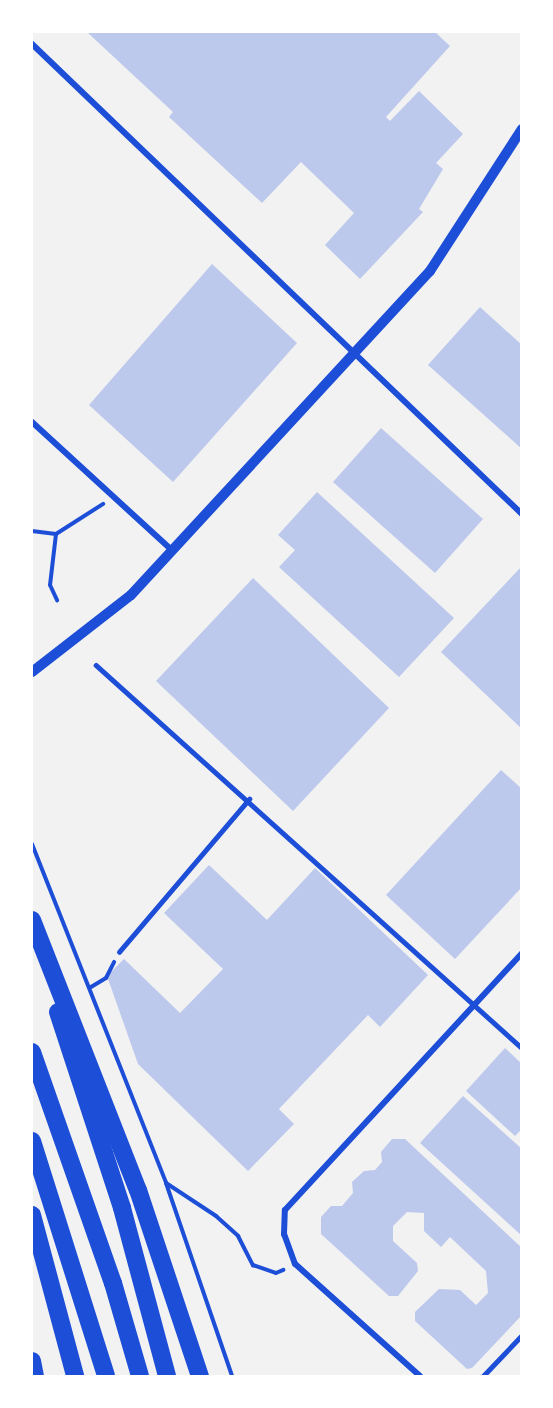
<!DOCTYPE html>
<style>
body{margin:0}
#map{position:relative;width:553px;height:1408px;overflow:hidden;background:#f2f2f2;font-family:"IBM Plex Sans",sans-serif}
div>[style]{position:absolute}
.building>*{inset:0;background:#bdc9ec}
.path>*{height:4px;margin:-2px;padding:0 2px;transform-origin:2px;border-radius:2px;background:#1d4ed8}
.service>*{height:4.5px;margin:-2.25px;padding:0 2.25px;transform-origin:2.25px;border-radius:2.25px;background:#1d4ed8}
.minor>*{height:6px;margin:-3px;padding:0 3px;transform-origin:3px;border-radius:3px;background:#1d4ed8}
.tertiary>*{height:10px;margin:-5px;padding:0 5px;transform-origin:5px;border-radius:5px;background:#1d4ed8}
.motorway>*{height:18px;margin:-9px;padding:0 9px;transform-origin:9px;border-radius:9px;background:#1d4ed8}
span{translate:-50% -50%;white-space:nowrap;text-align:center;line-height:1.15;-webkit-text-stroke:5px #fff;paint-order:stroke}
.frame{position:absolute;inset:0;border:33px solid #fff;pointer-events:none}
</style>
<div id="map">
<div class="building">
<div style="clip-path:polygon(87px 32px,435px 32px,450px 46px,386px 117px,390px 121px,419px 91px,463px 134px,436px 163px,443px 169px,419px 209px,423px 212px,360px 279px,325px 245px,354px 213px,301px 162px,262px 203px,169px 117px,173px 112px)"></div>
<div style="clip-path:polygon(212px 264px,297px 343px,173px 482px,89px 405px)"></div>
<div style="clip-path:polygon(480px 307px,522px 345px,522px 449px,428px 365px)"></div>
<div style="clip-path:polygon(381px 428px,483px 519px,435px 573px,333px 482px)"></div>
<div style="clip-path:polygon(317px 492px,454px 618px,399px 677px,279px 567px,295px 550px,278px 535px)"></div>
<div style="clip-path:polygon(522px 566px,522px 729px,441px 652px)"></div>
<div style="clip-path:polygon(253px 578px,389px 708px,293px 811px,156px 681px)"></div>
<div style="clip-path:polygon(501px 770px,522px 789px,522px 887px,455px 959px,386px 895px)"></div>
<div style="clip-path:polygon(209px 865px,267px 920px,315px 868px,428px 975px,380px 1027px,368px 1015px,279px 1109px,294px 1124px,248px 1171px,138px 1064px,107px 976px,124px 959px,180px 1013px,223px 969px,164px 913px)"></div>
<div style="clip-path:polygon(505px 1048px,522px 1064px,522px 1129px,515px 1136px,466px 1091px)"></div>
<div style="clip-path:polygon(463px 1096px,522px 1149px,522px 1236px,420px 1143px)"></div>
<div style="clip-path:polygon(392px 1139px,405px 1139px,522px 1248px,522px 1315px,472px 1368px,467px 1369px,415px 1321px,415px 1312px,439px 1289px,460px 1290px,476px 1305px,488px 1293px,486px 1271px,450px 1237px,441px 1247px,424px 1231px,424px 1213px,407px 1212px,393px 1226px,393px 1241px,417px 1263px,418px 1271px,398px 1296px,389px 1296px,321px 1234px,321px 1217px,331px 1206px,342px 1206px,353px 1193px,352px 1182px,364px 1171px,375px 1170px,382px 1162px,381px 1152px)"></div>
</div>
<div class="path">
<div style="left:32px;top:531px;width:24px;rotate:7deg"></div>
<div style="left:56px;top:534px;width:56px;rotate:-32.6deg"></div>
<div style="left:56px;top:534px;width:51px;rotate:96.7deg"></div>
<div style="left:50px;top:585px;width:17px;rotate:65deg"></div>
<div style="left:32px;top:844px;width:365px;rotate:68.4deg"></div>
<div style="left:166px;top:1183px;width:204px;rotate:71.1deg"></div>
<div style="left:91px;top:987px;width:17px;rotate:-31deg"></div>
<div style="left:106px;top:978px;width:18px;rotate:-63deg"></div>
<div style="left:166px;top:1183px;width:60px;rotate:33.4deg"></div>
<div style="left:216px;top:1216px;width:30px;rotate:42deg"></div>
<div style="left:238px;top:1236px;width:33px;rotate:63deg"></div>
<div style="left:253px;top:1265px;width:24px;rotate:19deg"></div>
<div style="left:276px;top:1273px;width:8px;rotate:-23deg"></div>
</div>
<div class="service">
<div style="left:96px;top:665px;width:573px;rotate:41.96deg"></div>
<div style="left:119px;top:952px;width:201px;rotate:-49.6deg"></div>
<div style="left:483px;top:1376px;width:57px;rotate:-46.4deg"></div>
</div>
<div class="minor">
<div style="left:32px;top:44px;width:679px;rotate:43.81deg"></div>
<div style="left:32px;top:422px;width:191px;rotate:42.5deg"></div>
<div style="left:420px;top:1376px;width:168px;rotate:-138.1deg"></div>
<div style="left:295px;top:1264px;width:32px;rotate:-110deg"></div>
<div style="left:284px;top:1234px;width:24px;rotate:-88deg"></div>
<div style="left:285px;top:1210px;width:350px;rotate:-47.3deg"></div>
</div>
<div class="tertiary">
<div style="left:32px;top:672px;width:125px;rotate:-37.9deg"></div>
<div style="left:131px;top:595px;width:441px;rotate:-47.3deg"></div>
<div style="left:430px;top:271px;width:169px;rotate:-57.1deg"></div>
</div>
<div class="motorway">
<div style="left:32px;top:920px;width:290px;rotate:68.6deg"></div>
<div style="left:138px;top:1190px;width:196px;rotate:71.6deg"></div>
<div style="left:58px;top:1012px;width:206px;rotate:71.9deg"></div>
<div style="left:122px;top:1208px;width:174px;rotate:75deg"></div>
<div style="left:32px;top:1052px;width:245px;rotate:70.7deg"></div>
<div style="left:113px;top:1283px;width:97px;rotate:73.8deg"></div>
<div style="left:32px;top:1141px;width:246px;rotate:72.5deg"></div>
<div style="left:32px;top:1215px;width:167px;rotate:75deg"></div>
<div style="left:32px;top:1361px;width:15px;rotate:79deg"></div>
</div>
<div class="frame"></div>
</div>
